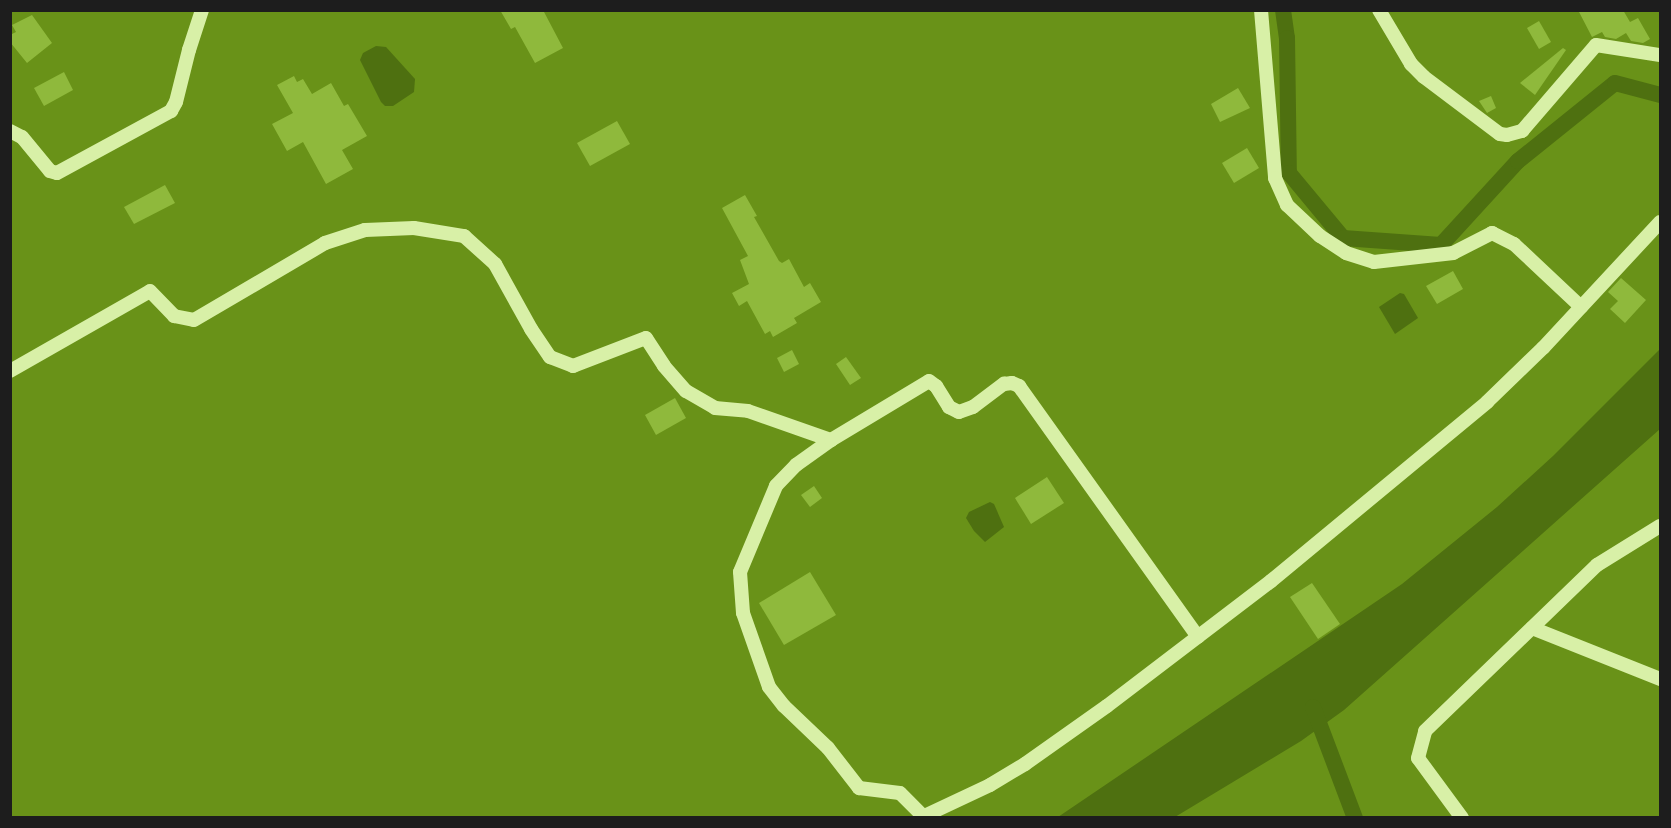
<!DOCTYPE html>
<style>
body{margin:0}
#map{position:relative;width:1671px;height:828px;overflow:hidden;background:#699218;font-family:"Archivo Narrow",sans-serif}
div>[style]{position:absolute}
.water>*{inset:0;background:#4e7010}
.canal>*{height:16px;margin:-8px;padding:0 8px;transform-origin:8px;border-radius:8px;background:#4e7010}
.building>*{inset:0;background:#8fb93c}
.minor>*{height:14px;margin:-7px;padding:0 7px;transform-origin:7px;border-radius:7px;background:#d8f0a7}
span{translate:-50% -50%;white-space:nowrap;text-align:center;line-height:1.15;-webkit-text-stroke:4.5px #699218;paint-order:stroke}
.frame{position:absolute;inset:0;border:12px solid #1d1d1d;pointer-events:none}
</style>
<div id="map">
<div class="water">
<div style="clip-path:polygon(376px 46px,386px 47px,415px 79px,414px 92px,393px 106px,385px 106px,381px 102px,360px 60px,363px 53px)"></div>
<div style="clip-path:polygon(1400px 293px,1404px 294px,1418px 318px,1395px 334px,1379px 307px)"></div>
<div style="clip-path:polygon(1660px 349px,1660px 429px,1344px 710px,1301px 741px,1175px 817px,1058px 817px,1402px 584px,1497px 507px,1553px 456px)"></div>
<div style="clip-path:polygon(990px 502px,994px 504px,1004px 527px,985px 542px,974px 531px,966px 518px,969px 512px)"></div>
</div>
<div class="canal">
<div style="left:1283px;top:10px;width:28px;rotate:82deg"></div>
<div style="left:1287px;top:38px;width:135px;rotate:89.2deg"></div>
<div style="left:1289px;top:173px;width:85px;rotate:50.3deg"></div>
<div style="left:1343px;top:238px;width:98px;rotate:4.1deg"></div>
<div style="left:1441px;top:245px;width:114px;rotate:-47.5deg"></div>
<div style="left:1518px;top:161px;width:124px;rotate:-38.8deg"></div>
<div style="left:1615px;top:83px;width:47px;rotate:14.9deg"></div>
<div style="left:1313px;top:707px;width:119px;rotate:69.3deg"></div>
</div>
<div class="building">
<div style="clip-path:polygon(500px 10px,543px 10px,563px 48px,535px 63px,515px 27px,511px 29px)"></div>
<div style="clip-path:polygon(1578px 10px,1623px 10px,1630px 22px,1638px 18px,1650px 39px,1643px 43px,1631px 41px,1626px 33px,1616px 39px,1605px 37px,1602px 32px,1592px 37px)"></div>
<div style="clip-path:polygon(32px 15px,52px 43px,27px 63px,10px 42px,10px 35px,16px 32px,12px 25px)"></div>
<div style="clip-path:polygon(1539px 21px,1551px 42px,1539px 49px,1527px 28px)"></div>
<div style="clip-path:polygon(1563px 48px,1566px 50px,1535px 95px,1520px 83px)"></div>
<div style="clip-path:polygon(64px 72px,73px 90px,44px 106px,34px 88px)"></div>
<div style="clip-path:polygon(294px 76px,297px 82px,303px 79px,312px 94px,331px 83px,344px 106px,348px 104px,367px 136px,342px 150px,353px 169px,326px 184px,303px 142px,287px 151px,272px 124px,293px 113px,277px 85px)"></div>
<div style="clip-path:polygon(1238px 88px,1250px 108px,1220px 122px,1211px 104px)"></div>
<div style="clip-path:polygon(1491px 96px,1496px 108px,1487px 113px,1479px 101px)"></div>
<div style="clip-path:polygon(617px 121px,630px 144px,590px 166px,577px 143px)"></div>
<div style="clip-path:polygon(1247px 148px,1259px 168px,1234px 183px,1222px 163px)"></div>
<div style="clip-path:polygon(165px 185px,175px 203px,134px 224px,124px 207px)"></div>
<div style="clip-path:polygon(745px 195px,757px 216px,754px 217px,779px 261px,782px 263px,789px 259px,804px 287px,810px 283px,821px 302px,794px 318px,797px 323px,773px 337px,770px 331px,765px 334px,747px 301px,739px 306px,732px 293px,749px 284px,740px 260px,748px 256px,722px 208px)"></div>
<div style="clip-path:polygon(1453px 271px,1463px 289px,1437px 304px,1426px 286px)"></div>
<div style="clip-path:polygon(1621px 278px,1646px 300px,1625px 323px,1610px 309px,1618px 301px,1608px 292px)"></div>
<div style="clip-path:polygon(792px 350px,799px 364px,784px 372px,777px 358px)"></div>
<div style="clip-path:polygon(846px 357px,861px 378px,850px 385px,836px 364px)"></div>
<div style="clip-path:polygon(675px 398px,686px 418px,656px 435px,645px 415px)"></div>
<div style="clip-path:polygon(1047px 477px,1064px 503px,1031px 524px,1015px 498px)"></div>
<div style="clip-path:polygon(814px 486px,822px 498px,810px 507px,801px 495px)"></div>
<div style="clip-path:polygon(810px 572px,836px 615px,784px 645px,759px 603px)"></div>
<div style="clip-path:polygon(1312px 583px,1340px 624px,1318px 639px,1290px 597px)"></div>
</div>
<div class="minor">
<div style="left:1261px;top:10px;width:169px;rotate:85.2deg"></div>
<div style="left:1275px;top:178px;width:30px;rotate:66deg"></div>
<div style="left:1287px;top:205px;width:45px;rotate:43.2deg"></div>
<div style="left:1320px;top:236px;width:31px;rotate:33deg"></div>
<div style="left:1346px;top:253px;width:29px;rotate:18deg"></div>
<div style="left:1374px;top:262px;width:80px;rotate:-6.5deg"></div>
<div style="left:1453px;top:253px;width:44px;rotate:-27.1deg"></div>
<div style="left:1492px;top:233px;width:25px;rotate:27deg"></div>
<div style="left:1514px;top:244px;width:92px;rotate:43.2deg"></div>
<div style="left:1379px;top:10px;width:63px;rotate:59.3deg"></div>
<div style="left:1411px;top:64px;width:18px;rotate:45deg"></div>
<div style="left:1424px;top:77px;width:95px;rotate:36.9deg"></div>
<div style="left:1500px;top:134px;width:7px;rotate:8deg"></div>
<div style="left:1507px;top:135px;width:16px;rotate:-15deg"></div>
<div style="left:1522px;top:131px;width:113px;rotate:-49.3deg"></div>
<div style="left:1596px;top:45px;width:65px;rotate:8.9deg"></div>
<div style="left:10px;top:131px;width:13px;rotate:27deg"></div>
<div style="left:22px;top:137px;width:44px;rotate:50.5deg"></div>
<div style="left:50px;top:171px;width:7px;rotate:16deg"></div>
<div style="left:57px;top:173px;width:130px;rotate:-28.5deg"></div>
<div style="left:171px;top:111px;width:10px;rotate:-61deg"></div>
<div style="left:176px;top:102px;width:54px;rotate:-76deg"></div>
<div style="left:189px;top:50px;width:42px;rotate:-72deg"></div>
<div style="left:10px;top:371px;width:161px;rotate:-29.7deg"></div>
<div style="left:150px;top:291px;width:35px;rotate:46deg"></div>
<div style="left:174px;top:316px;width:20px;rotate:11deg"></div>
<div style="left:194px;top:320px;width:152px;rotate:-30.4deg"></div>
<div style="left:325px;top:243px;width:42px;rotate:-18deg"></div>
<div style="left:365px;top:230px;width:49px;rotate:-2.3deg"></div>
<div style="left:414px;top:228px;width:51px;rotate:9.1deg"></div>
<div style="left:464px;top:236px;width:42px;rotate:42.1deg"></div>
<div style="left:495px;top:264px;width:74px;rotate:61deg"></div>
<div style="left:531px;top:329px;width:34px;rotate:56deg"></div>
<div style="left:550px;top:357px;width:25px;rotate:21deg"></div>
<div style="left:573px;top:366px;width:78px;rotate:-21deg"></div>
<div style="left:646px;top:338px;width:33px;rotate:57deg"></div>
<div style="left:664px;top:366px;width:33px;rotate:49deg"></div>
<div style="left:686px;top:391px;width:34px;rotate:30deg"></div>
<div style="left:715px;top:408px;width:33px;rotate:5deg"></div>
<div style="left:748px;top:411px;width:88px;rotate:19.3deg"></div>
<div style="left:831px;top:440px;width:43px;rotate:144.5deg"></div>
<div style="left:796px;top:465px;width:29px;rotate:134deg"></div>
<div style="left:776px;top:486px;width:93px;rotate:112.7deg"></div>
<div style="left:740px;top:572px;width:41px;rotate:85.8deg"></div>
<div style="left:743px;top:613px;width:78px;rotate:70.6deg"></div>
<div style="left:769px;top:687px;width:24px;rotate:52deg"></div>
<div style="left:784px;top:706px;width:61px;rotate:43.7deg"></div>
<div style="left:828px;top:748px;width:51px;rotate:52.2deg"></div>
<div style="left:859px;top:788px;width:41px;rotate:7deg"></div>
<div style="left:900px;top:793px;width:33px;rotate:45deg"></div>
<div style="left:831px;top:440px;width:114px;rotate:-31deg"></div>
<div style="left:929px;top:381px;width:9px;rotate:36deg"></div>
<div style="left:936px;top:386px;width:25px;rotate:58deg"></div>
<div style="left:949px;top:407px;width:11px;rotate:27deg"></div>
<div style="left:959px;top:412px;width:15px;rotate:-20deg"></div>
<div style="left:973px;top:407px;width:39px;rotate:-37deg"></div>
<div style="left:1004px;top:384px;width:8px;rotate:-7deg"></div>
<div style="left:1012px;top:383px;width:8px;rotate:23deg"></div>
<div style="left:1019px;top:386px;width:308px;rotate:54.5deg"></div>
<div style="left:1532px;top:628px;width:138px;rotate:21.7deg"></div>
<div style="left:920px;top:818px;width:77px;rotate:-25.2deg"></div>
<div style="left:990px;top:785px;width:41px;rotate:-31deg"></div>
<div style="left:1025px;top:764px;width:100px;rotate:-35.3deg"></div>
<div style="left:1107px;top:706px;width:206px;rotate:-37.3deg"></div>
<div style="left:1271px;top:581px;width:281px;rotate:-39.6deg"></div>
<div style="left:1487px;top:402px;width:78px;rotate:-44deg"></div>
<div style="left:1543px;top:348px;width:172px;rotate:-47.1deg"></div>
<div style="left:1462px;top:818px;width:74px;rotate:-126.3deg"></div>
<div style="left:1418px;top:758px;width:28px;rotate:-75deg"></div>
<div style="left:1425px;top:731px;width:239px;rotate:-44deg"></div>
<div style="left:1597px;top:565px;width:74px;rotate:-31.8deg"></div>
</div>
<div class="frame"></div>
</div>
